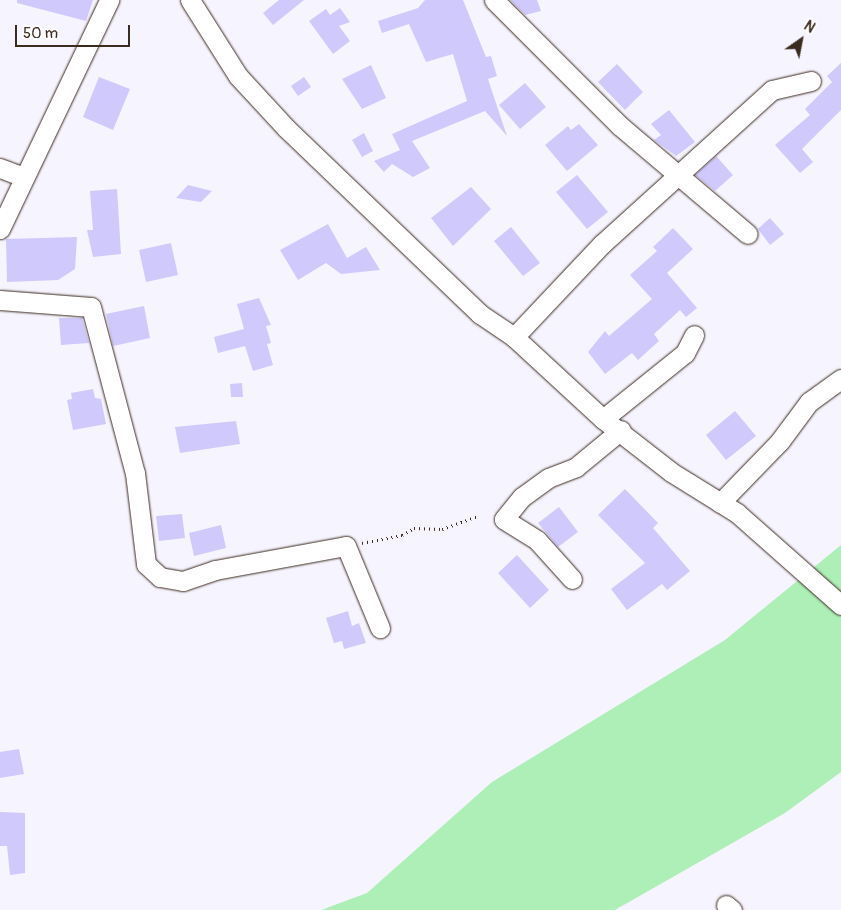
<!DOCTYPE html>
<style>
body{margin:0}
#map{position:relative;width:841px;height:910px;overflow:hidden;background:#f6f4fe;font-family:Pangolin,sans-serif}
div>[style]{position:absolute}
.green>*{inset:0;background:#aeefb7}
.building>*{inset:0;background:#d0c9fc}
.path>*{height:2.5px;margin-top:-1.25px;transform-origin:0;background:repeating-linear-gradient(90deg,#3b2a1e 0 1px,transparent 0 5px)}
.roads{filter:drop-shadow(0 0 1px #3b2a1e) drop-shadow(0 0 1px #3b2a1e)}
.minor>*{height:19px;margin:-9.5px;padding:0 9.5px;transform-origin:9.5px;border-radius:9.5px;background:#fff}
span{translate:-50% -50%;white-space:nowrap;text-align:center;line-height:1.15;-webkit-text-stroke:4px #fff;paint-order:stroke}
.north{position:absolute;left:776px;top:15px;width:50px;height:50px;-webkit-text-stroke:4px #fff;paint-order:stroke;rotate:33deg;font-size:14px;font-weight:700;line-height:20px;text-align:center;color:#3b2a1e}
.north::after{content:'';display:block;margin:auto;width:18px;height:22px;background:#3b2a1e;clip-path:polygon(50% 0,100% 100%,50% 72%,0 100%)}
.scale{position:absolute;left:15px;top:25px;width:115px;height:22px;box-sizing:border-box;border:2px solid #3b2a1e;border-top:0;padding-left:6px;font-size:15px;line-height:18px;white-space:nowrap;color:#3b2a1e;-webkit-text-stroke:4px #fff;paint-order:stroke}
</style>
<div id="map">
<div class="green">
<div style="clip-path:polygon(841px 545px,841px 772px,785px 813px,615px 910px,321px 910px,367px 893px,492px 782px,725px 640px)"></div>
</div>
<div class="building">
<div style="clip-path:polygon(17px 0,93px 0,86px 21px,17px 3px)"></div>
<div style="clip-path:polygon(279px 0,304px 0,273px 25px,263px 13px)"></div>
<div style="clip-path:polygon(425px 0,463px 0,486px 57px,491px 56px,497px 76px,488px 79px,507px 136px,485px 111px,412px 141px,430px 168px,413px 177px,392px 164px,384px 172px,374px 161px,400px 150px,392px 134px,467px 101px,453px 54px,426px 62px,409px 24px,382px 33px,378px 21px,418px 8px)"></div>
<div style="clip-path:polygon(537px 0,541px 11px,525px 15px,510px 0)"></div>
<div style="clip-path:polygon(340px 8px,350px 22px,339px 26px,350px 41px,333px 54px,309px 21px,326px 9px,330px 15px)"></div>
<div style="clip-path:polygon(841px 63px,841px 110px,802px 149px,813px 162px,800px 173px,775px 145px,810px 115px,805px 109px,832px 82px,827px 76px)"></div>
<div style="clip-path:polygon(617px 64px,643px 92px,625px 110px,598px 82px)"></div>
<div style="clip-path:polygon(371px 65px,386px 98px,362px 109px,342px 79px)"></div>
<div style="clip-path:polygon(99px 77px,130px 89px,113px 130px,83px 117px)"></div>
<div style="clip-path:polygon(304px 77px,311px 87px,298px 96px,291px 86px)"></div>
<div style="clip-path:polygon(525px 83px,546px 107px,520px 129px,499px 105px)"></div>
<div style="clip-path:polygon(669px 110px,695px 142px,676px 156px,654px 140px,661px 135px,651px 124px)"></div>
<div style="clip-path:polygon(579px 124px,598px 145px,567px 171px,545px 145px,568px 126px,571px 130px)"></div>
<div style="clip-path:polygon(364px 133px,373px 151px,362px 157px,352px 140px)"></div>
<div style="clip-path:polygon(716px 156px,733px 175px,715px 191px,695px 175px)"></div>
<div style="clip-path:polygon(577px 175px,608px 212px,587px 229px,556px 192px)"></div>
<div style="clip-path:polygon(188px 185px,212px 191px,201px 202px,176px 198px)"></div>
<div style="clip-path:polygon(471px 187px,491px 209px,453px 246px,431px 218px)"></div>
<div style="clip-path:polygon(117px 189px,121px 254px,93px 257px,87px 230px,93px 230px,90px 191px)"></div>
<div style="clip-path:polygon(770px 218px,784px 234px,770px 245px,758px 229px)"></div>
<div style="clip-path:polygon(328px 224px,347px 258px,366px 247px,380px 270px,341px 274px,326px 263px,298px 280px,280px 250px)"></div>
<div style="clip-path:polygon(511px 227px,540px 263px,523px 276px,494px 241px)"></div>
<div style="clip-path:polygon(673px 228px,693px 249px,667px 273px,697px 308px,686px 317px,680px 310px,654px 334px,659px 341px,638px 360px,632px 353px,605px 374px,588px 352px,605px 331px,609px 336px,652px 299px,630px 275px,657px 251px,653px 247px)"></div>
<div style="clip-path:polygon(77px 237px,75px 269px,58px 280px,7px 282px,6px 239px)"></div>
<div style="clip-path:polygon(171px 243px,178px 275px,146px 282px,139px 250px)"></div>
<div style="clip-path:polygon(259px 298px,271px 325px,266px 326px,271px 343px,267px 344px,273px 365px,253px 371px,245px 346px,218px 353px,214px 337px,244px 329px,237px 304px)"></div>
<div style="clip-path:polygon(144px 306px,150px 338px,113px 346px,106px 314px)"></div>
<div style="clip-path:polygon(59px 318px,82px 318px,89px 343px,61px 345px)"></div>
<div style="clip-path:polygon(242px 383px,243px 397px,231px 397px,230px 384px)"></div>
<div style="clip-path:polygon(93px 389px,95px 398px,101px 399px,106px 424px,73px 430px,67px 400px,72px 399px,71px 393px)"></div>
<div style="clip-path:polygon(735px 411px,756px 436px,726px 460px,706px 435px)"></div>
<div style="clip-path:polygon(236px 421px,240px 444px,180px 453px,175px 427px)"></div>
<div style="clip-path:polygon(625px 489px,658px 523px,653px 528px,690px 571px,667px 590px,662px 584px,627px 610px,611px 589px,645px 563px,598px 515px)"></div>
<div style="clip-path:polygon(559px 507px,578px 532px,558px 547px,538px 523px)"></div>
<div style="clip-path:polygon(182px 514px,185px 538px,159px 541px,156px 516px)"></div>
<div style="clip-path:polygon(221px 525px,226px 548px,194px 556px,189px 533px)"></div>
<div style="clip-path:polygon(517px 555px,549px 590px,530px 608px,498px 573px)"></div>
<div style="clip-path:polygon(348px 611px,352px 626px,359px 623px,366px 643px,344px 649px,342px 641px,334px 643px,326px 618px)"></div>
<div style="clip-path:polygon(19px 749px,24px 774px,0 778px,0 752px)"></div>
<div style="clip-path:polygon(0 812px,25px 813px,25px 873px,10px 875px,7px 846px,0 846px)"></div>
</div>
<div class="path">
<div style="left:362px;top:543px;width:41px;rotate:-11.3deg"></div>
<div style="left:402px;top:535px;width:14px;rotate:-30deg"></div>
<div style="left:414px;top:528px;width:28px;rotate:2deg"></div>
<div style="left:442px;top:529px;width:37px;rotate:-20deg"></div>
</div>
<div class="roads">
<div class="minor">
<div style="left:190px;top:0;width:90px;rotate:57.7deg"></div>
<div style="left:238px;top:76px;width:71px;rotate:47.3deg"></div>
<div style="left:286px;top:128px;width:269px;rotate:43.8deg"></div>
<div style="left:480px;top:314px;width:41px;rotate:34.1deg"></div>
<div style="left:514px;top:337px;width:121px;rotate:42.7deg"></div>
<div style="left:603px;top:419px;width:86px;rotate:37.9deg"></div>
<div style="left:671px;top:472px;width:78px;rotate:31.8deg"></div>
<div style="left:737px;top:513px;width:139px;rotate:41.5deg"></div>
<div style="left:494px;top:0;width:178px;rotate:45deg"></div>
<div style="left:620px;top:126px;width:167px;rotate:40.2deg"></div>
<div style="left:0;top:168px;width:25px;rotate:21deg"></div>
<div style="left:0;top:229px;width:254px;rotate:-64.5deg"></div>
<div style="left:0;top:300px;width:91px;rotate:4.4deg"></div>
<div style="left:91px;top:307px;width:172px;rotate:75.2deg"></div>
<div style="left:135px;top:473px;width:92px;rotate:83.1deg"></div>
<div style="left:146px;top:564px;width:19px;rotate:43deg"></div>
<div style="left:160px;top:577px;width:23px;rotate:10deg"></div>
<div style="left:183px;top:581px;width:34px;rotate:-19deg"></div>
<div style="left:215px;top:570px;width:133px;rotate:-10.4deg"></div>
<div style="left:346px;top:546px;width:89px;rotate:67.5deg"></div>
<div style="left:514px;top:337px;width:128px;rotate:-46.6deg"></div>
<div style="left:602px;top:244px;width:229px;rotate:-42.2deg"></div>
<div style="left:772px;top:90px;width:40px;rotate:-13deg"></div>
<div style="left:603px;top:419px;width:105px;rotate:-38.8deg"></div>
<div style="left:685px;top:353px;width:20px;rotate:-63deg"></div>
<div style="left:720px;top:503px;width:86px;rotate:-45.9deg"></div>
<div style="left:780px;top:441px;width:49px;rotate:-53.4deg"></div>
<div style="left:809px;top:402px;width:39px;rotate:-36deg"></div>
<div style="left:572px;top:579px;width:52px;rotate:-131.9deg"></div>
<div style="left:537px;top:540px;width:39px;rotate:-148deg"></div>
<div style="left:504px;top:519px;width:28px;rotate:-51deg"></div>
<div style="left:522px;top:497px;width:32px;rotate:-36deg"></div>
<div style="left:548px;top:478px;width:30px;rotate:-21deg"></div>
<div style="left:576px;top:467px;width:58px;rotate:-39.4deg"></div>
<div style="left:726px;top:905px;width:8px;rotate:40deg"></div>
</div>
</div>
<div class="north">N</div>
<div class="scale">50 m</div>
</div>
